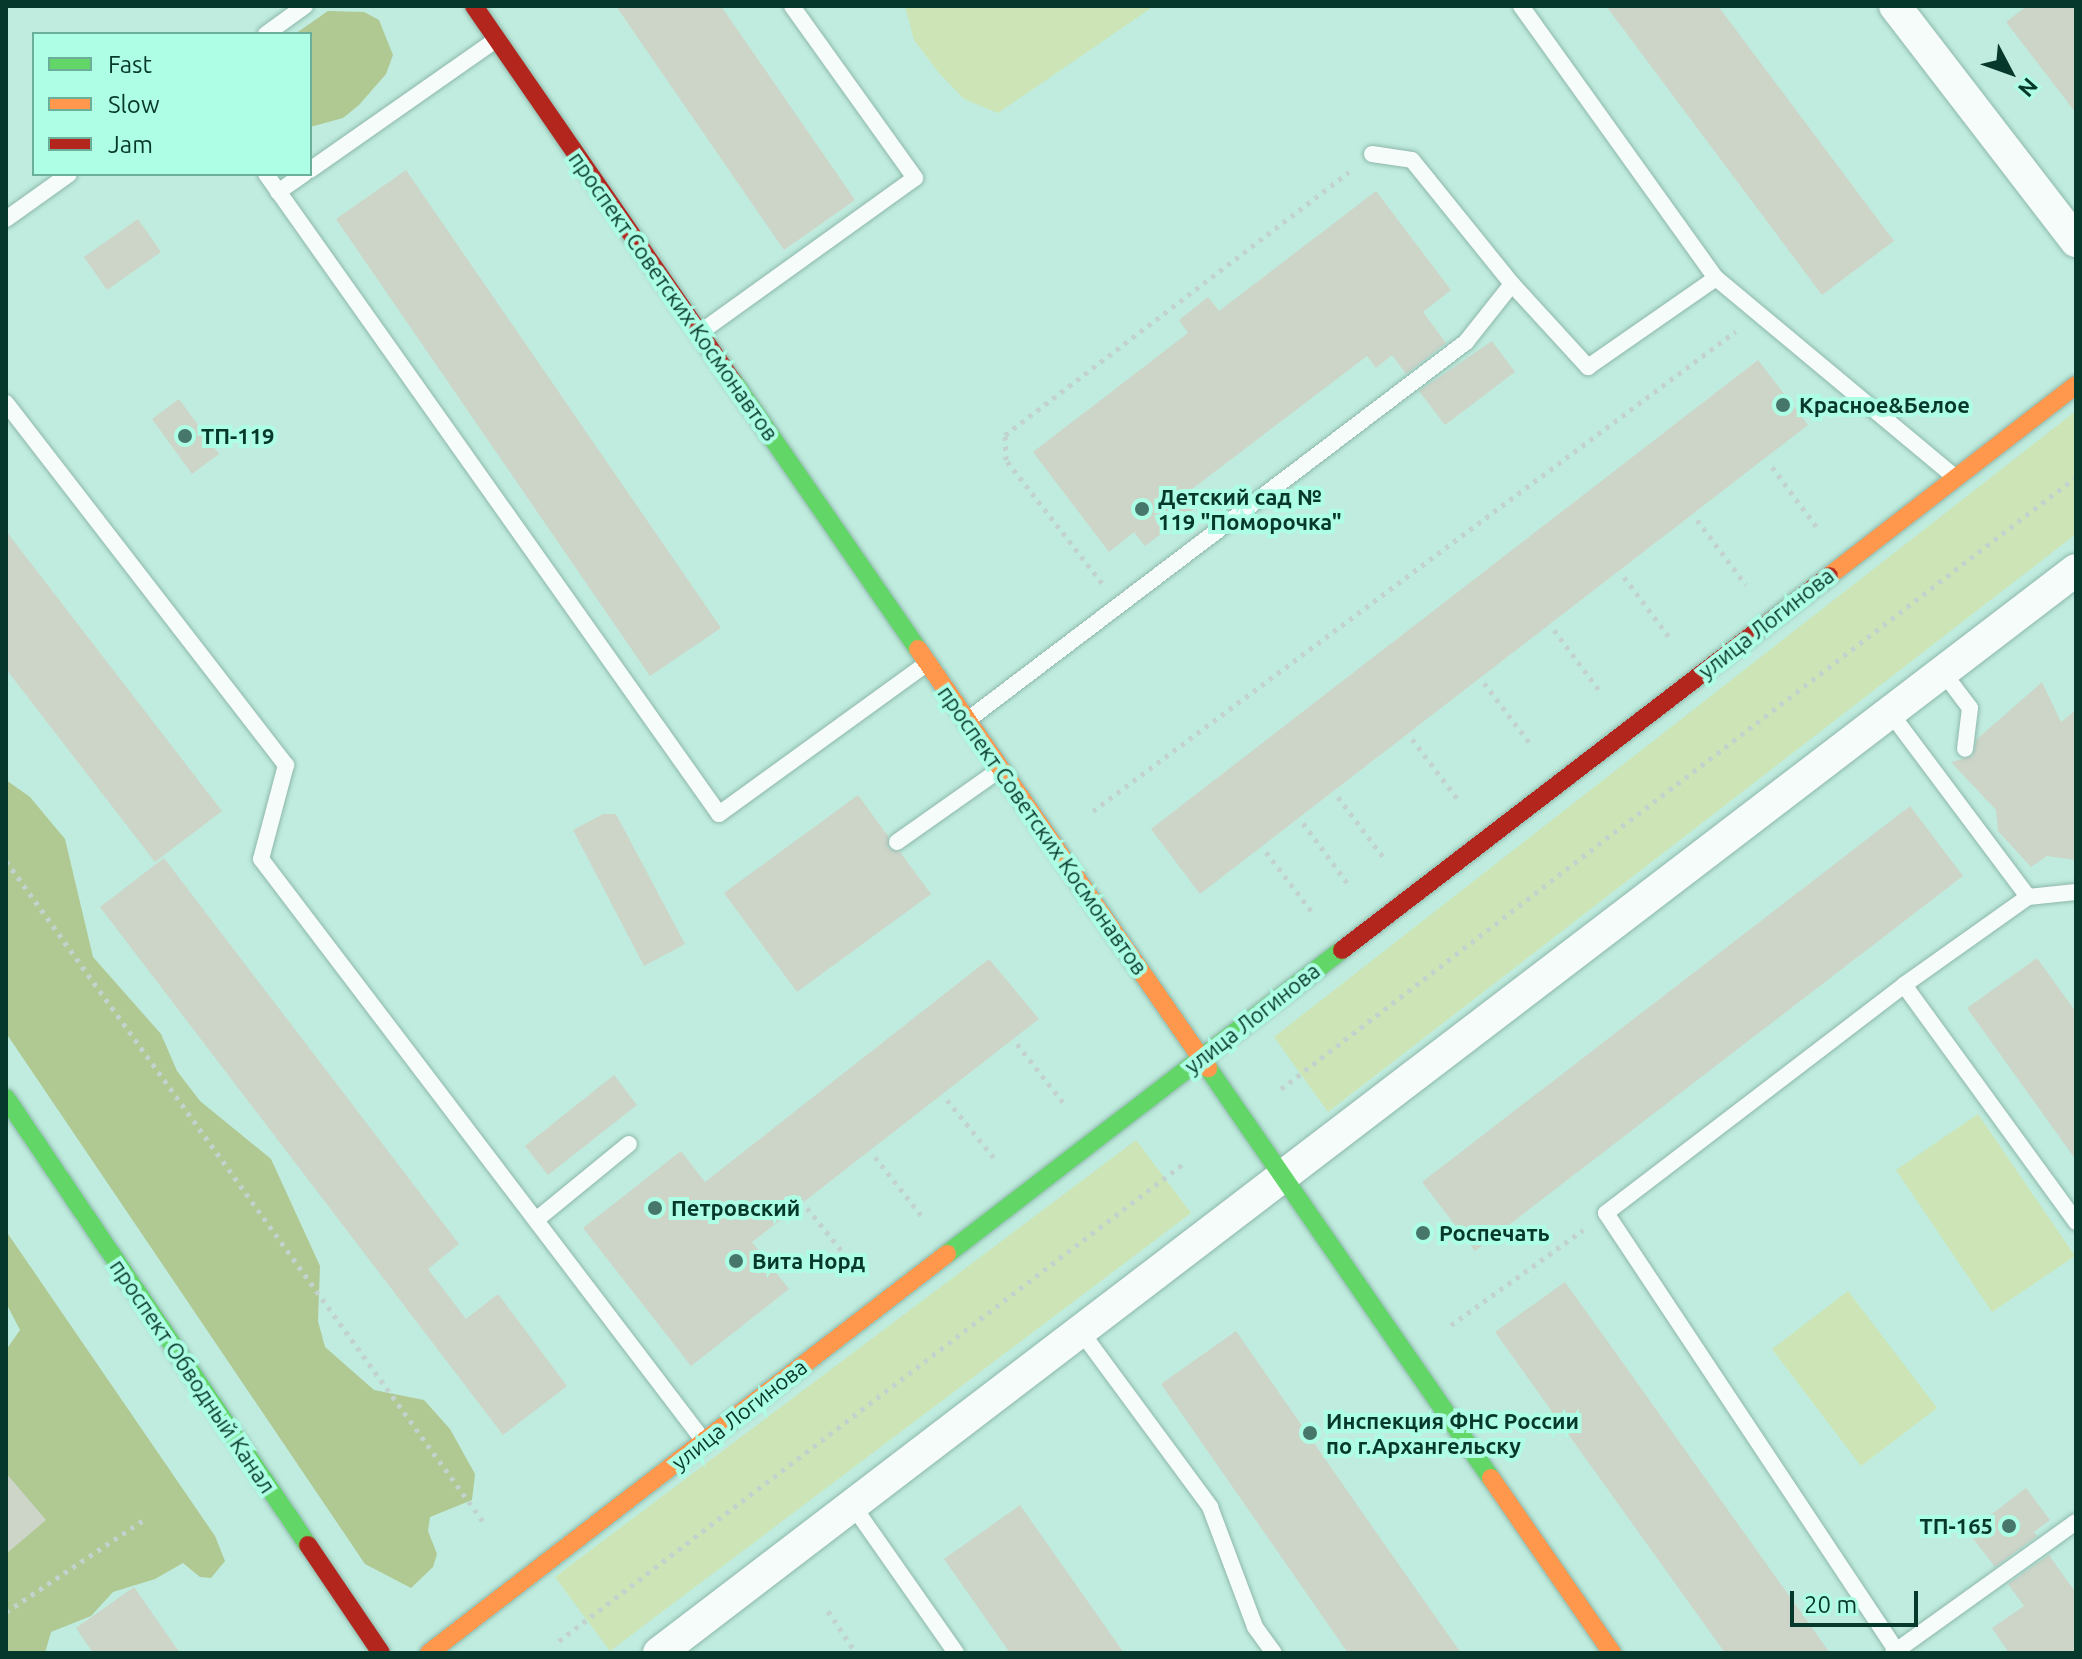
<!DOCTYPE html>
<meta charset="utf-8">
<style>
body{margin:0}
#map{position:relative;width:2082px;height:1659px;overflow:hidden;background:#bfecde;font-family:Ubuntu,sans-serif}
div>[style]{position:absolute}
.green>*{inset:0;background:#cde5b6}
.forest>*{inset:0;background:#b0c892}
.building>*{inset:0;background:#cdd5c9}
.path>*{height:5px;margin-top:-2.5px;transform-origin:0;background:repeating-linear-gradient(90deg,#c2d2cd 0 4px,transparent 0 10px)}
.roads{filter:drop-shadow(0 0 2px #8eb7ab) drop-shadow(0 0 2px #8eb7ab)}
.lane>*{height:16px;margin:-8px;padding:0 8px;transform-origin:8px;border-radius:8px;background:#f5fcfa}
.street>*{height:32px;margin:-16px;padding:0 16px;transform-origin:16px;border-radius:16px;background:#f5fcfa}
.fast>*{height:18px;margin:-9px;padding:0 9px;transform-origin:9px;border-radius:9px;background:#63d668}
.slow>*{height:18px;margin:-9px;padding:0 9px;transform-origin:9px;border-radius:9px;background:#ff974d}
.jam>*{height:18px;margin:-9px;padding:0 9px;transform-origin:9px;border-radius:9px;background:#b3261e}
.dots>*{width:22px;height:22px;translate:-50% -50%;box-sizing:border-box;border:4px solid #adfee4;border-radius:50%}
span{translate:-50% -50%;white-space:nowrap;text-align:center;line-height:1.15;-webkit-text-stroke:8px #adfee4;paint-order:stroke}
.street-label{font-size:22px;color:#07382c}
.poi-label{font-size:22px;color:#07382c;font-weight:700}
.left{translate:0 -50%;text-align:left}
.right{translate:-100% -50%;text-align:right}
.frame{position:absolute;inset:0;border:8px solid #07382c;pointer-events:none}
.legend{position:absolute;left:32px;top:32px;width:280px;height:144px;box-sizing:border-box;background:#adfee4;border:2px solid #6baf9a;margin:0;padding:10px 14px;list-style:none;font-size:24px;color:#07382c}
.legend li{display:flex;align-items:center;gap:16px;height:40px}
.legend b{width:40px;border:2px solid #6baf9a}
.north{position:absolute;left:1970px;top:32px;width:80px;height:80px;-webkit-text-stroke:6px #adfee4;paint-order:stroke;rotate:131deg;font-size:22px;font-weight:700;line-height:32px;text-align:center;color:#07382c}
.north::after{content:'';display:block;margin:auto;width:28px;height:36px;background:#07382c;clip-path:polygon(50% 0,100% 100%,50% 72%,0 100%)}
.scale{position:absolute;left:1790px;top:1591px;width:128px;height:36px;box-sizing:border-box;border:4px solid #07382c;border-top:0;padding-left:10px;font-size:24px;line-height:28px;white-space:nowrap;color:#07382c;-webkit-text-stroke:6px #adfee4;paint-order:stroke}
</style>
<div id="map">
<div class="green">
<div style="clip-path:polygon(905px 6px,1154px 6px,998px 113px,964px 99px,939px 73px,914px 40px)"></div>
<div style="clip-path:polygon(2076px 411px,2076px 534px,1328px 1112px,1274px 1037px)"></div>
<div style="clip-path:polygon(1978px 1114px,2075px 1256px,1992px 1312px,1896px 1170px)"></div>
<div style="clip-path:polygon(1136px 1140px,1191px 1213px,610px 1651px,555px 1577px)"></div>
<div style="clip-path:polygon(1848px 1291px,1937px 1408px,1861px 1466px,1772px 1349px)"></div>
</div>
<div class="forest">
<div style="clip-path:polygon(328px 11px,364px 12px,379px 20px,393px 55px,386px 74px,359px 105px,343px 118px,310px 127px,310px 34px,295px 34px)"></div>
<div style="clip-path:polygon(6px 780px,30px 797px,65px 839px,93px 957px,161px 1034px,177px 1071px,200px 1101px,271px 1159px,320px 1266px,318px 1321px,325px 1347px,374px 1390px,424px 1400px,450px 1429px,475px 1474px,472px 1500px,430px 1517px,428px 1531px,437px 1554px,433px 1567px,411px 1588px,365px 1564px,6px 1033px)"></div>
<div style="clip-path:polygon(6px 1231px,215px 1536px,225px 1561px,211px 1578px,200px 1577px,183px 1563px,155px 1579px,113px 1592px,91px 1616px,51px 1632px,45px 1653px,6px 1653px,6px 1350px,20px 1330px,6px 1303px)"></div>
</div>
<div class="building">
<div style="clip-path:polygon(616px 6px,721px 6px,855px 200px,784px 250px)"></div>
<div style="clip-path:polygon(1606px 6px,1718px 6px,1894px 241px,1822px 295px)"></div>
<div style="clip-path:polygon(2027px 6px,2076px 6px,2076px 113px,2006px 22px)"></div>
<div style="clip-path:polygon(406px 170px,721px 628px,650px 676px,336px 219px)"></div>
<div style="clip-path:polygon(1376px 191px,1451px 290px,1423px 312px,1446px 343px,1406px 374px,1392px 355px,1376px 368px,1367px 356px,1188px 492px,1198px 506px,1145px 546px,1134px 532px,1109px 552px,1033px 452px,1188px 333px,1179px 320px,1208px 297px,1219px 311px)"></div>
<div style="clip-path:polygon(138px 219px,161px 252px,107px 290px,84px 257px)"></div>
<div style="clip-path:polygon(1492px 341px,1515px 372px,1445px 425px,1419px 391px)"></div>
<div style="clip-path:polygon(1758px 360px,1808px 425px,1200px 894px,1151px 829px)"></div>
<div style="clip-path:polygon(179px 399px,219px 454px,192px 474px,152px 419px)"></div>
<div style="clip-path:polygon(6px 531px,222px 811px,155px 862px,6px 669px)"></div>
<div style="clip-path:polygon(2042px 682px,2061px 722px,2076px 710px,2076px 860px,2047px 856px,2031px 867px,1998px 831px,1996px 810px,1951px 762px,1973px 756px,1977px 739px)"></div>
<div style="clip-path:polygon(858px 795px,888px 836px,889px 849px,900px 852px,931px 894px,797px 992px,724px 893px)"></div>
<div style="clip-path:polygon(1910px 806px,1963px 876px,1475px 1251px,1422px 1182px)"></div>
<div style="clip-path:polygon(603px 814px,616px 814px,685px 944px,644px 966px,573px 830px)"></div>
<div style="clip-path:polygon(164px 858px,459px 1244px,428px 1269px,466px 1319px,498px 1294px,567px 1386px,503px 1435px,100px 907px)"></div>
<div style="clip-path:polygon(2037px 958px,2076px 1012px,2076px 1160px,1967px 1008px)"></div>
<div style="clip-path:polygon(989px 959px,1039px 1019px,752px 1242px,789px 1289px,691px 1366px,583px 1228px,681px 1151px,705px 1182px)"></div>
<div style="clip-path:polygon(614px 1075px,637px 1105px,548px 1175px,525px 1146px)"></div>
<div style="clip-path:polygon(1565px 1282px,1613px 1349px,1830px 1653px,1725px 1653px,1495px 1332px)"></div>
<div style="clip-path:polygon(1236px 1331px,1371px 1525px,1461px 1653px,1348px 1653px,1161px 1384px)"></div>
<div style="clip-path:polygon(6px 1473px,46px 1520px,6px 1554px)"></div>
<div style="clip-path:polygon(2026px 1488px,2050px 1520px,2034px 1532px,2037px 1536px,1995px 1567px,1968px 1532px)"></div>
<div style="clip-path:polygon(1020px 1505px,1124px 1653px,1010px 1653px,944px 1559px)"></div>
<div style="clip-path:polygon(2049px 1555px,2076px 1593px,2076px 1653px,2009px 1653px,1992px 1628px,2024px 1606px,2008px 1584px)"></div>
<div style="clip-path:polygon(134px 1587px,180px 1653px,93px 1653px,76px 1628px)"></div>
</div>
<div class="path">
<div style="left:1772px;top:467px;width:79px;rotate:53.3deg"></div>
<div style="left:1697px;top:520px;width:81px;rotate:53deg"></div>
<div style="left:1624px;top:577px;width:80px;rotate:53.1deg"></div>
<div style="left:1102px;top:583px;width:156px;rotate:-128deg"></div>
<div style="left:1006px;top:460px;width:25px;rotate:-92deg"></div>
<div style="left:1005px;top:435px;width:433px;rotate:-37.4deg"></div>
<div style="left:1554px;top:630px;width:80px;rotate:53.1deg"></div>
<div style="left:1484px;top:683px;width:79px;rotate:52.7deg"></div>
<div style="left:1412px;top:739px;width:78px;rotate:52.8deg"></div>
<div style="left:1338px;top:797px;width:76px;rotate:53deg"></div>
<div style="left:1093px;top:811px;width:802px;rotate:-36.74deg"></div>
<div style="left:1303px;top:823px;width:76px;rotate:53.6deg"></div>
<div style="left:1266px;top:852px;width:76px;rotate:52.5deg"></div>
<div style="left:6px;top:861px;width:817px;rotate:54.17deg"></div>
<div style="left:1017px;top:1044px;width:79px;rotate:51.7deg"></div>
<div style="left:1281px;top:1089px;width:1003px;rotate:-37.59deg"></div>
<div style="left:947px;top:1100px;width:77px;rotate:50.8deg"></div>
<div style="left:875px;top:1157px;width:75px;rotate:51.5deg"></div>
<div style="left:807px;top:1208px;width:76px;rotate:50.9deg"></div>
<div style="left:1451px;top:1325px;width:163px;rotate:-35.7deg"></div>
<div style="left:828px;top:1611px;width:50px;rotate:56.3deg"></div>
<div style="left:6px;top:1612px;width:164px;rotate:-33.8deg"></div>
<div style="left:559px;top:1641px;width:785px;rotate:-37.4deg"></div>
</div>
<div class="roads">
<div class="lane">
<div style="left:1521px;top:6px;width:335px;rotate:54.4deg"></div>
<div style="left:266px;top:34px;width:48px;rotate:-35.7deg"></div>
<div style="left:1372px;top:154px;width:40px;rotate:8.5deg"></div>
<div style="left:1412px;top:160px;width:159px;rotate:51.1deg"></div>
<div style="left:1512px;top:284px;width:113px;rotate:47.5deg"></div>
<div style="left:1588px;top:367px;width:156px;rotate:-34.8deg"></div>
<div style="left:1716px;top:278px;width:310px;rotate:39.8deg"></div>
<div style="left:310px;top:170px;width:227px;rotate:-35deg"></div>
<div style="left:266px;top:174px;width:784px;rotate:54.71deg"></div>
<div style="left:719px;top:814px;width:254px;rotate:-35.9deg"></div>
<div style="left:278px;top:192px;width:32px;rotate:-35deg"></div>
<div style="left:6px;top:219px;width:77px;rotate:-35.5deg"></div>
<div style="left:702px;top:331px;width:262px;rotate:-35.7deg"></div>
<div style="left:915px;top:178px;width:211px;rotate:-125.6deg"></div>
<div style="left:6px;top:403px;width:458px;rotate:52.3deg"></div>
<div style="left:286px;top:765px;width:97px;rotate:104.9deg"></div>
<div style="left:261px;top:859px;width:730px;rotate:52.74deg"></div>
<div style="left:1942px;top:671px;width:46px;rotate:52.9deg"></div>
<div style="left:1970px;top:708px;width:41px;rotate:97deg"></div>
<div style="left:1889px;top:711px;width:232px;rotate:53.2deg"></div>
<div style="left:969px;top:719px;width:624px;rotate:-37.18deg"></div>
<div style="left:1466px;top:342px;width:74px;rotate:-51.6deg"></div>
<div style="left:897px;top:842px;width:125px;rotate:-35.2deg"></div>
<div style="left:1904px;top:985px;width:293px;rotate:54deg"></div>
<div style="left:536px;top:1220px;width:120px;rotate:-39.3deg"></div>
<div style="left:1079px;top:1329px;width:221px;rotate:53.6deg"></div>
<div style="left:1210px;top:1507px;width:128px;rotate:69.4deg"></div>
<div style="left:1255px;top:1627px;width:32px;rotate:54deg"></div>
<div style="left:851px;top:1503px;width:183px;rotate:55deg"></div>
<div style="left:1893px;top:1653px;width:225px;rotate:-35.6deg"></div>
<div style="left:1898px;top:1653px;width:528px;rotate:-123.57deg"></div>
<div style="left:1606px;top:1213px;width:375px;rotate:-37.4deg"></div>
<div style="left:1904px;top:985px;width:152px;rotate:-35.4deg"></div>
<div style="left:2028px;top:897px;width:48px;rotate:-5.9deg"></div>
</div>
<div class="street">
<div style="left:1895px;top:6px;width:297px;rotate:52.4deg"></div>
<div style="left:659px;top:1653px;width:1783px;rotate:-37.39deg"></div>
</div>
<div class="fast">
<div style="left:733px;top:381px;width:326px;rotate:55.4deg"></div>
<div style="left:1208px;top:1068px;width:498px;rotate:55.4deg"></div>
<div style="left:6px;top:1098px;width:539px;rotate:55.96deg"></div>
<div style="left:947px;top:1254px;width:498px;rotate:-37.6deg"></div>
</div>
<div class="slow">
<div style="left:1829px;top:576px;width:312px;rotate:-37.7deg"></div>
<div style="left:918px;top:649px;width:510px;rotate:55.31deg"></div>
<div style="left:1491px;top:1478px;width:213px;rotate:55.3deg"></div>
<div style="left:429px;top:1653px;width:654px;rotate:-37.61deg"></div>
</div>
<div class="jam">
<div style="left:474px;top:6px;width:456px;rotate:55.4deg"></div>
<div style="left:1342px;top:950px;width:614px;rotate:-37.52deg"></div>
<div style="left:308px;top:1545px;width:130px;rotate:55.9deg"></div>
</div>
</div>
<div class="dots">
<div style="left:1783px;top:405px;background:#47776a"></div>
<div style="left:185px;top:436px;background:#47776a"></div>
<div style="left:1142px;top:509px;background:#47776a"></div>
<div style="left:655px;top:1208px;background:#47776a"></div>
<div style="left:1423px;top:1233px;background:#47776a"></div>
<div style="left:736px;top:1261px;background:#47776a"></div>
<div style="left:1310px;top:1433px;background:#47776a"></div>
<div style="left:2009px;top:1526px;background:#47776a"></div>
</div>
<div class="street-label">
<span style="left:674px;top:296px;rotate:55deg">проспект Советских Космонавтов</span>
<span style="left:1766px;top:623px;rotate:-38deg">улица Логинова</span>
<span style="left:1043px;top:830px;rotate:55deg">проспект Советских Космонавтов</span>
<span style="left:1252px;top:1018px;rotate:-38deg">улица Логинова</span>
<span style="left:193px;top:1376px;rotate:56deg">проспект Обводный Канал</span>
<span style="left:739px;top:1414px;rotate:-38deg">улица Логинова</span>
</div>
<div class="poi-label">
<span class="left" style="left:1799px;top:405px">Красное&amp;Белое</span>
<span class="left" style="left:201px;top:436px">ТП-119</span>
<span class="left" style="left:1158px;top:509px">Детский сад №<br>119 "Поморочка"</span>
<span class="left" style="left:671px;top:1208px">Петровский</span>
<span class="left" style="left:1439px;top:1233px">Роспечать</span>
<span class="left" style="left:752px;top:1261px">Вита Норд</span>
<span class="left" style="left:1326px;top:1433px">Инспекция ФНС России<br>по г.Архангельску</span>
<span class="right" style="left:1993px;top:1526px">ТП-165</span>
</div>
<div class="frame"></div>
<ul class="legend">
<li><b style="height:10px;background:#63d668"></b>Fast</li>
<li><b style="height:10px;background:#ff974d"></b>Slow</li>
<li><b style="height:10px;background:#b3261e"></b>Jam</li>
</ul>
<div class="north">N</div>
<div class="scale">20 m</div>
</div>
